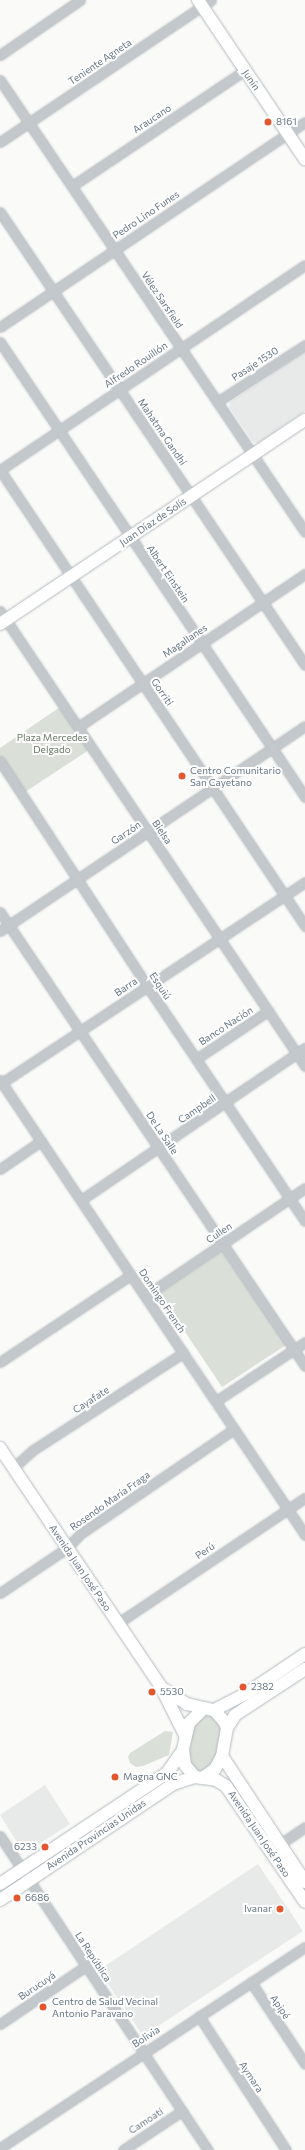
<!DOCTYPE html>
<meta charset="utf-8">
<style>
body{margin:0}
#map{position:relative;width:305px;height:2150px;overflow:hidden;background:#fafaf8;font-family:Commissioner,sans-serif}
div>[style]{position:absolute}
.built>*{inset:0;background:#e8e9e9}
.green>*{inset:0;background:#dadfd7}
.roads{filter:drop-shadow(0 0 1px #b3babf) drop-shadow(0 0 1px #b3babf)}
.street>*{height:9px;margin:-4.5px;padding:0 4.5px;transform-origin:4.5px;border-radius:4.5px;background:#c3c8cc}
.secondary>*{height:12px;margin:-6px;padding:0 6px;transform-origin:6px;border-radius:6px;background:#fff}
.dots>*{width:11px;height:11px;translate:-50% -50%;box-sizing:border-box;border:2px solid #fff;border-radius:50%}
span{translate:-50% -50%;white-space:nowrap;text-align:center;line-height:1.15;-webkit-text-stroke:4px #fff;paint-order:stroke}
.street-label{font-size:10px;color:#657683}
.poi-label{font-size:10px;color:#657683}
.left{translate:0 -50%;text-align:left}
.right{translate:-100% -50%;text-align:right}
.park-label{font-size:10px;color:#687a64}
</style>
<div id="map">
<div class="built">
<div style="clip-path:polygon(305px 352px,305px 411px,258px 443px,253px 442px,229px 407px,230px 402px)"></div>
<div style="clip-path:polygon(45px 1785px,70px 1824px,27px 1852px,22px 1850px,0 1815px)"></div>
<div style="clip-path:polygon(258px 1864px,303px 1931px,143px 2036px,99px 1970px)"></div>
</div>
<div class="green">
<div style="clip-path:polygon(63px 705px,92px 748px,22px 794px,0 761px,0 748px)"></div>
<div style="clip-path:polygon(222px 1251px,286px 1345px,222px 1387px,159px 1293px)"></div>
<div style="clip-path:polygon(205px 1714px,212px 1715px,222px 1729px,218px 1754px,211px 1765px,202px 1772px,197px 1772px,188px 1757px,189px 1743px,194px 1726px)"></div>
<div style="clip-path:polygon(165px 1731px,173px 1732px,169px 1755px,143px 1766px,136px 1767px,130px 1763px,128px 1757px,130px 1753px)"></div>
</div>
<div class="roads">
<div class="street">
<div style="left:0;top:55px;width:97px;rotate:-34.5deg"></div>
<div style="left:0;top:80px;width:545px;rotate:55.99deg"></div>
<div style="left:0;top:142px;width:254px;rotate:-33.9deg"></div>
<div style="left:72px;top:186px;width:208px;rotate:-33.8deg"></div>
<div style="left:0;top:212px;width:546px;rotate:56.05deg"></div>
<div style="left:0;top:327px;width:367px;rotate:-33.9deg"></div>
<div style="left:0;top:342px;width:548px;rotate:56.16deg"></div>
<div style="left:217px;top:402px;width:105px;rotate:-32.9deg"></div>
<div style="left:0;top:470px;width:549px;rotate:56.22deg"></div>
<div style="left:0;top:470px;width:367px;rotate:-33.9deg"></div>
<div style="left:0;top:611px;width:548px;rotate:56.16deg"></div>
<div style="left:78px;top:727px;width:274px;rotate:-34deg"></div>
<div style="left:0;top:761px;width:269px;rotate:56.8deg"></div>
<div style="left:147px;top:986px;width:283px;rotate:56.1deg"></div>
<div style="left:0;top:912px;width:547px;rotate:56.11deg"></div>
<div style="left:0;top:931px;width:367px;rotate:-33.9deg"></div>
<div style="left:196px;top:1059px;width:87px;rotate:-33.7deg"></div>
<div style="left:0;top:1080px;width:548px;rotate:56.16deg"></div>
<div style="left:0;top:1084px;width:366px;rotate:-33.5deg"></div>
<div style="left:0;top:1169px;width:50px;rotate:-34.3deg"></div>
<div style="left:81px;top:1200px;width:271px;rotate:-34.2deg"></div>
<div style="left:145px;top:1296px;width:193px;rotate:-34deg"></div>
<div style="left:0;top:1362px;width:157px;rotate:-33.6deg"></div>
<div style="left:216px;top:1401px;width:107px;rotate:-33.5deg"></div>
<div style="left:13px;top:1468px;width:27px;rotate:-42deg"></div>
<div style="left:33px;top:1450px;width:179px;rotate:-32.9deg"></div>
<div style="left:0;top:1593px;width:81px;rotate:-33.9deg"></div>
<div style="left:67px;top:1548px;width:19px;rotate:-47deg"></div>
<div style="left:80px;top:1534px;width:186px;rotate:-34.3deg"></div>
<div style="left:118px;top:1623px;width:225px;rotate:-33.8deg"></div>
<div style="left:0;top:1836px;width:377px;rotate:56.5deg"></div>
<div style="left:280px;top:1844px;width:30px;rotate:-34deg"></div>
<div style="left:251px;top:1982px;width:98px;rotate:56.6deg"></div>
<div style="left:199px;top:2016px;width:160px;rotate:57deg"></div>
<div style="left:0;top:2024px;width:104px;rotate:-34deg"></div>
<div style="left:0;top:2148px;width:365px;rotate:-33.4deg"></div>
<div style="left:123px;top:2150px;width:71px;rotate:-33.5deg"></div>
</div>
<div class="secondary">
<div style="left:198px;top:0;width:192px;rotate:56.1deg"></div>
<div style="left:0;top:624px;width:367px;rotate:-33.8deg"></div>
<div style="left:0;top:1448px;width:288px;rotate:56deg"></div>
<div style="left:161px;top:1687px;width:54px;rotate:63.4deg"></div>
<div style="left:162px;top:1688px;width:30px;rotate:33deg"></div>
<div style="left:187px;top:1704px;width:28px;rotate:13deg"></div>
<div style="left:214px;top:1710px;width:15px;rotate:48deg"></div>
<div style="left:224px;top:1721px;width:8px;rotate:67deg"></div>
<div style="left:227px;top:1728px;width:28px;rotate:100deg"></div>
<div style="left:222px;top:1756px;width:15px;rotate:118deg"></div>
<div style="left:215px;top:1769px;width:14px;rotate:144deg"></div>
<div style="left:203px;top:1709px;width:20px;rotate:135deg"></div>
<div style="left:189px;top:1723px;width:28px;rotate:103deg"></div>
<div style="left:183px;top:1750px;width:15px;rotate:82deg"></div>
<div style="left:185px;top:1765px;width:16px;rotate:50deg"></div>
<div style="left:195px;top:1777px;width:21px;rotate:8deg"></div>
<div style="left:216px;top:1780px;width:12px;rotate:31deg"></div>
<div style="left:226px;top:1786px;width:140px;rotate:55.7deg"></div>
<div style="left:214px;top:1710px;width:37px;rotate:-27deg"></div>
<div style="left:247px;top:1693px;width:70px;rotate:-33.9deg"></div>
<div style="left:227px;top:1728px;width:15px;rotate:-58deg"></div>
<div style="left:235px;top:1715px;width:84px;rotate:-33.3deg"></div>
<div style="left:222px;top:1756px;width:151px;rotate:56.6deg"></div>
<div style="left:0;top:1884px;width:201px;rotate:-33.6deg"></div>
<div style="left:167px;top:1773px;width:28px;rotate:-55deg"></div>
<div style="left:0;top:1900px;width:208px;rotate:-33.8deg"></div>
<div style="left:173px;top:1784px;width:23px;rotate:-18deg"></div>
</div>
</div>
<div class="dots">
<div style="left:268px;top:122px;background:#e4572e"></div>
<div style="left:182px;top:776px;background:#e4572e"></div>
<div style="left:243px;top:1687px;background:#e4572e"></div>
<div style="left:152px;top:1692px;background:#e4572e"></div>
<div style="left:115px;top:1777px;background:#e4572e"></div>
<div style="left:45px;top:1847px;background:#e4572e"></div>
<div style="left:17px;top:1898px;background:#e4572e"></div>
<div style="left:280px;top:1909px;background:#e4572e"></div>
<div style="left:43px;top:2007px;background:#e4572e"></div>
</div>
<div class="street-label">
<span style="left:100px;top:62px;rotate:-34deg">Teniente Agneta</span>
<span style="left:251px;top:80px;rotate:56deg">Junín</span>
<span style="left:152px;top:119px;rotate:-34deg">Araucano</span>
<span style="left:146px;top:215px;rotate:-34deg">Pedro Lino Funes</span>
<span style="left:162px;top:300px;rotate:56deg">Vélez Sarsfield</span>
<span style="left:255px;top:364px;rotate:-33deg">Pasaje 1530</span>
<span style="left:136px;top:365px;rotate:-34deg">Alfredo Rouillón</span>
<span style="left:162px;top:432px;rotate:56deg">Mahatma Gandhi</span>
<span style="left:153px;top:522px;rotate:-34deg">Juan Díaz de Solís</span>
<span style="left:168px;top:574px;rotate:56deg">Albert Einstein</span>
<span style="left:185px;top:641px;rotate:-34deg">Magallanes</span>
<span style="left:162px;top:692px;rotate:56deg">Gorriti</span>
<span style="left:162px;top:832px;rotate:56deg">Bielsa</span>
<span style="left:126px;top:833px;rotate:-34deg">Garzón</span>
<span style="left:160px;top:986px;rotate:56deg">Esquiú</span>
<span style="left:126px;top:987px;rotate:-34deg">Barra</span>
<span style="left:226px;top:1026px;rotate:-33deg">Banco Nación</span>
<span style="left:197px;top:1109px;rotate:-34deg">Campbell</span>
<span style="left:162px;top:1133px;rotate:56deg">De La Salle</span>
<span style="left:219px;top:1233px;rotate:-34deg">Cullen</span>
<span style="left:162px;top:1301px;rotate:56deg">Domingo French</span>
<span style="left:91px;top:1400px;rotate:-33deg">Cayafate</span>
<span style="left:110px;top:1501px;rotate:-35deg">Rosendo María Fraga</span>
<span style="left:205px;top:1551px;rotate:-34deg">Perú</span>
<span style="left:80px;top:1568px;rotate:56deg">Avenida Juan José Paso</span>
<span style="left:259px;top:1834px;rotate:56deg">Avenida Juan José Paso</span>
<span style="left:96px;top:1835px;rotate:-34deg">Avenida Provincias Unidas</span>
<span style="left:93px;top:1957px;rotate:57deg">La República</span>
<span style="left:37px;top:1986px;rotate:-34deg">Burucuyá</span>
<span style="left:280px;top:2007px;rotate:56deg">Apipé</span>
<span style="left:146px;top:2037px;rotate:-33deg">Bolivia</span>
<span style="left:251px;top:2077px;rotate:57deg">Aymara</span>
<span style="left:146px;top:2121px;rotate:-33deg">Camoatí</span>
</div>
<div class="poi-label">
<span class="left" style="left:276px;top:122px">8161</span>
<span class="left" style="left:190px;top:776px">Centro Comunitario<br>San Cayetano</span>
<span class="left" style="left:251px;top:1687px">2382</span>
<span class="left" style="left:160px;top:1692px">5530</span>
<span class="left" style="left:123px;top:1777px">Magna GNC</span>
<span class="right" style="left:37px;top:1847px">6233</span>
<span class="left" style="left:25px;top:1898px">6686</span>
<span class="right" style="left:272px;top:1909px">Ivanar</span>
<span class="left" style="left:52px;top:2007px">Centro de Salud Vecinal<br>Antonio Paravano</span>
</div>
<div class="park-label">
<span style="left:52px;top:743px">Plaza Mercedes<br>Delgado</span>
</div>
</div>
